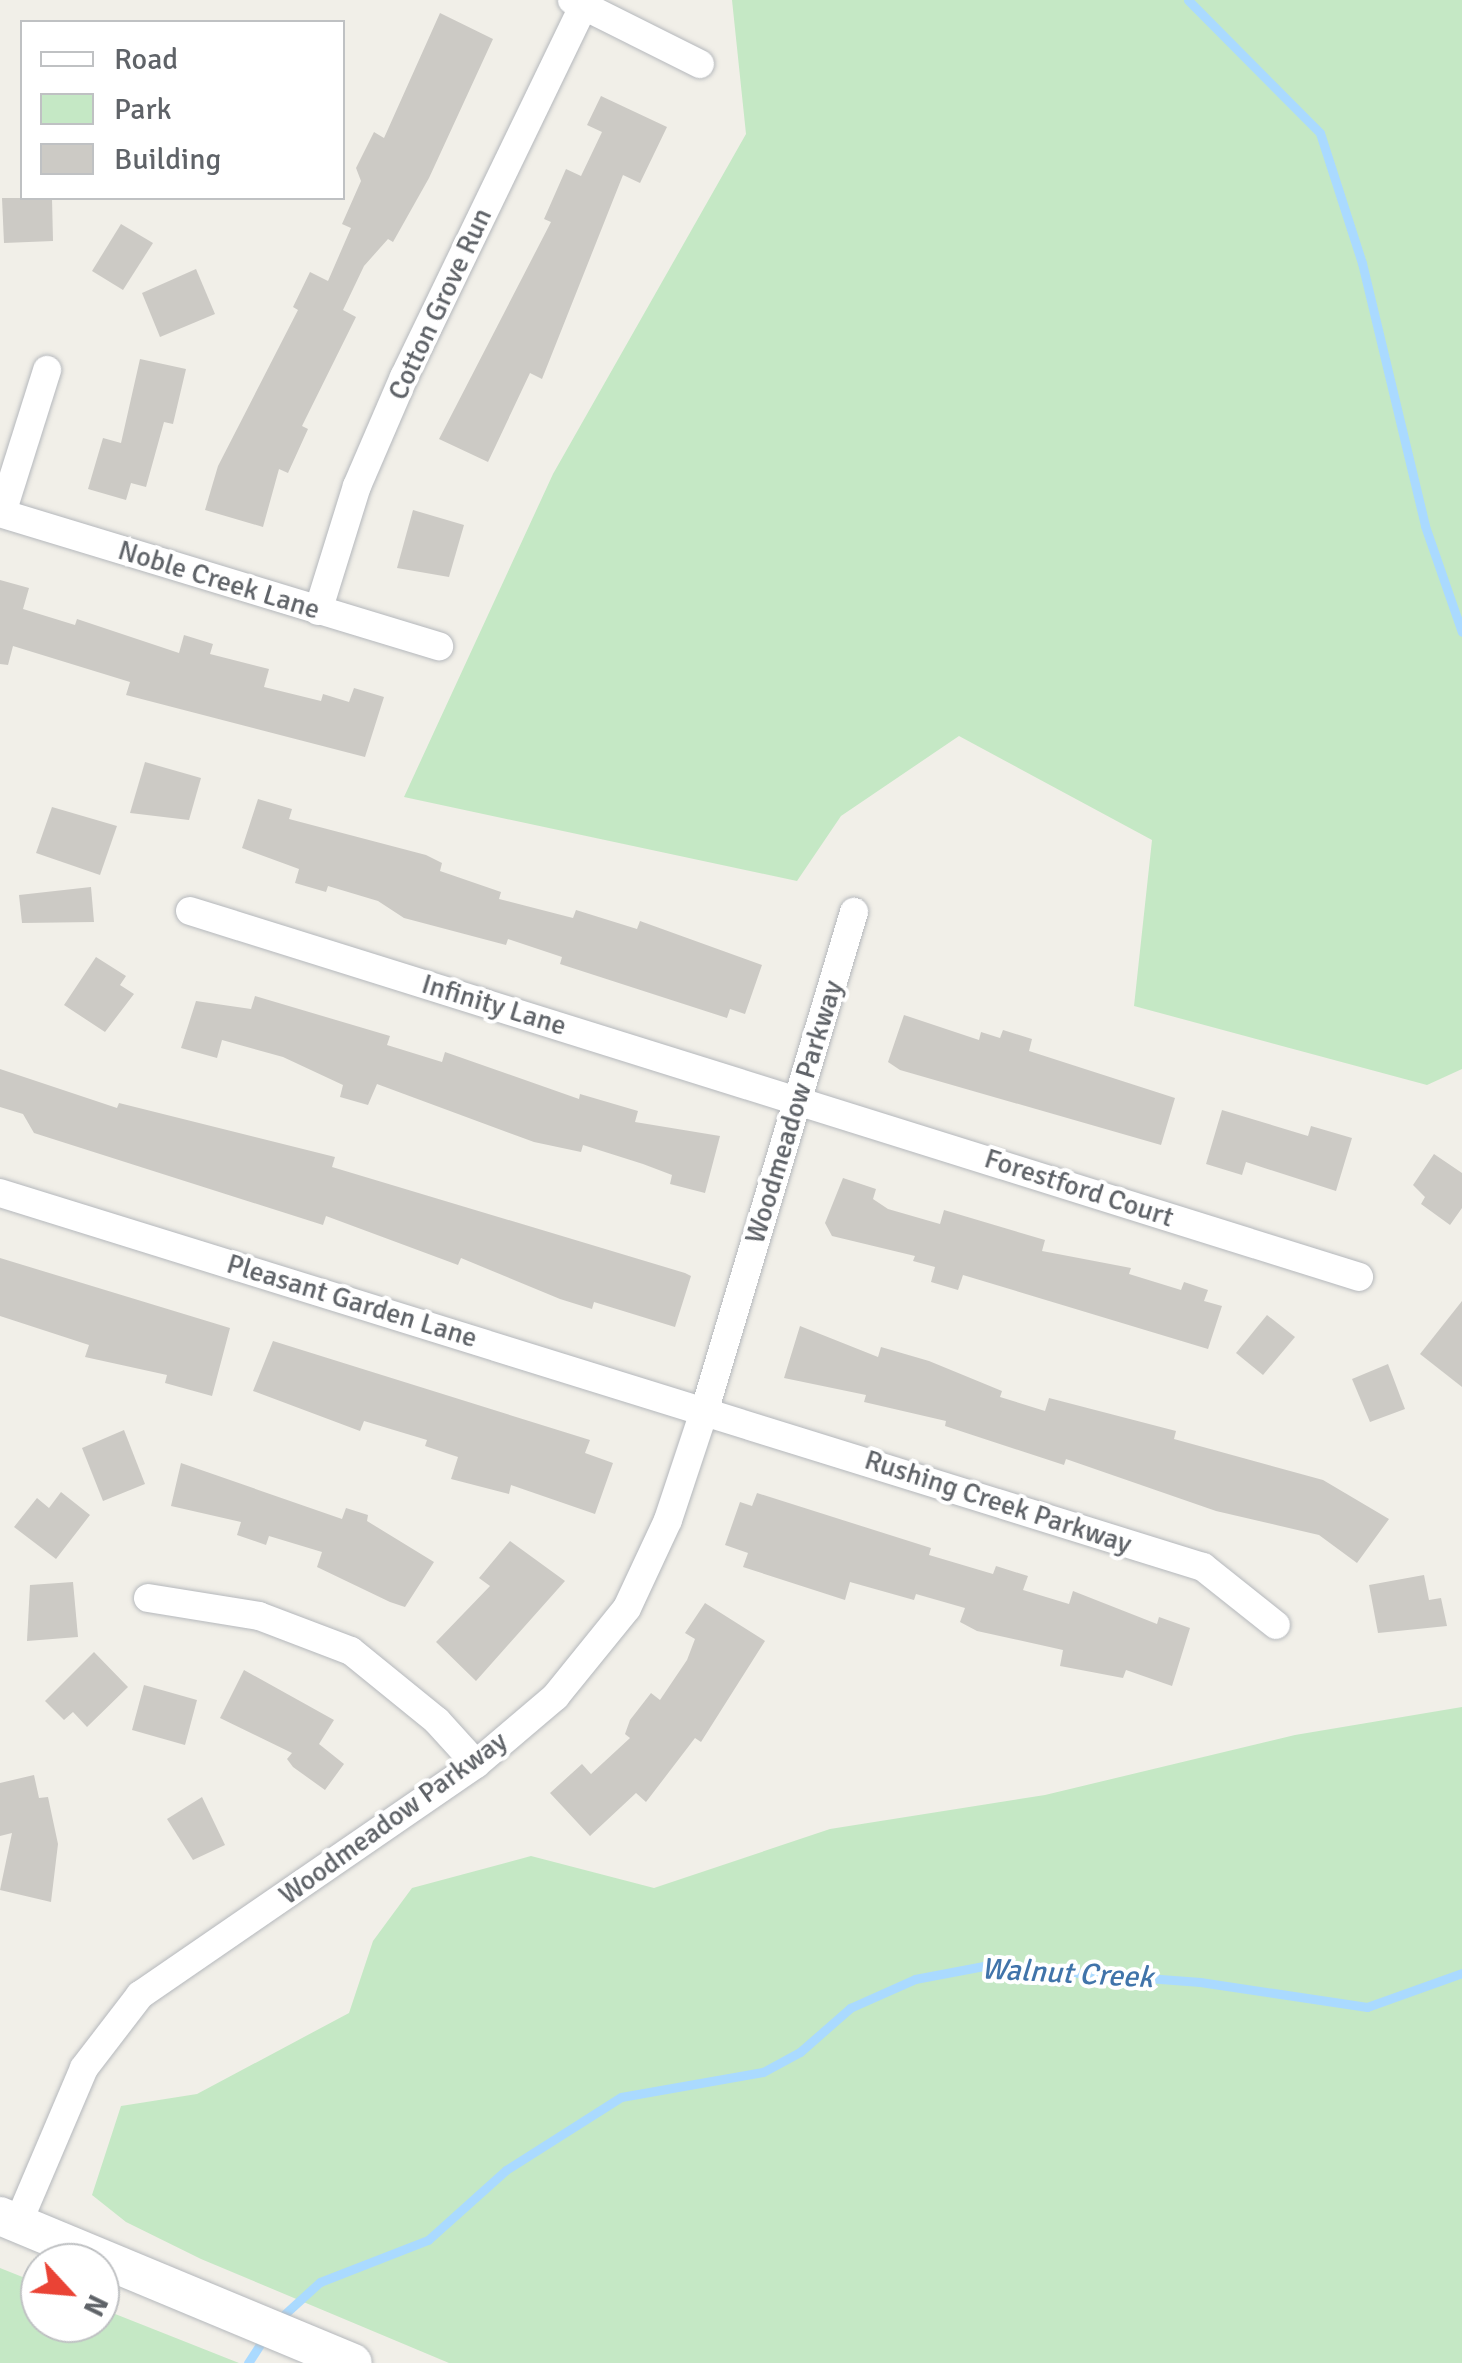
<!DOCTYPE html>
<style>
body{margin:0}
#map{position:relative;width:1462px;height:2363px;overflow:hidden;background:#f1efe8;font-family:Signika,sans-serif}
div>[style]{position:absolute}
.green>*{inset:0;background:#c5e8c5}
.stream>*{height:9px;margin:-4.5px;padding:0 4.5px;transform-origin:4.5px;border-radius:4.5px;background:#aadaff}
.building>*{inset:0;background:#cccac5}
.roads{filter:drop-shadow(0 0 2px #b5b8bc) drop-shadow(0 0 2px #b5b8bc)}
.street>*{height:28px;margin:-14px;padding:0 14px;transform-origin:14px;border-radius:14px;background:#fff}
.secondary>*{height:38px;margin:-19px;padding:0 19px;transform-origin:19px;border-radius:19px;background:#fff}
span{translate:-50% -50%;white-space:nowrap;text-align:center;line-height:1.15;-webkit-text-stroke:8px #fff;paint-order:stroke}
.street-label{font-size:28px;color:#5f6368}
.water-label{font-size:30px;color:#4174aa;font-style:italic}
.legend{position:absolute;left:20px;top:20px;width:325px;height:180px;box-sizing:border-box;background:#fff;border:2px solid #bfc1c3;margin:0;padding:12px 18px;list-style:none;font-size:30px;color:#5f6368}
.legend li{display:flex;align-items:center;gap:20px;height:50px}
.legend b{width:50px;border:2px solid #bfc1c3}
.north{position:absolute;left:20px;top:2243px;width:100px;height:100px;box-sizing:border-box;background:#fff;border:2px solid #bfc1c3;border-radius:50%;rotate:116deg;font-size:28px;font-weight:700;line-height:40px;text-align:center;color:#5f6368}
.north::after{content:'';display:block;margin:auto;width:35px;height:45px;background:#ea4335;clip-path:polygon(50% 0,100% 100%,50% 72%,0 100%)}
</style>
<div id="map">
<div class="green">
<div style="clip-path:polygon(732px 0,1462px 0,1462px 1069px,1427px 1085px,1134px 1006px,1152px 840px,959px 736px,841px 816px,797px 881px,404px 797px,553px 474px,746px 134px)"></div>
<div style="clip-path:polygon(1462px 1707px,1462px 2363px,449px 2363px,201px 2259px,126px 2222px,92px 2195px,121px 2106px,197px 2094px,349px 2013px,373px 1941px,412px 1888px,531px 1856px,654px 1888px,830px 1829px,1045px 1795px,1295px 1735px)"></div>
<div style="clip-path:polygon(0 2268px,40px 2284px,40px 2323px,100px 2323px,100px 2308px,239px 2363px,0 2363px)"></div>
</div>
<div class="stream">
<div style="left:1188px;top:0;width:187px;rotate:45.2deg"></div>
<div style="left:1320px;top:133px;width:137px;rotate:72.1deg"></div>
<div style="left:1362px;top:263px;width:270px;rotate:76.5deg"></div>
<div style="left:1425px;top:526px;width:112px;rotate:70.8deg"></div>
<div style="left:276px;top:2322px;width:59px;rotate:-42.3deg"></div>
<div style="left:320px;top:2282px;width:116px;rotate:-21.3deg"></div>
<div style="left:428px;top:2240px;width:105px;rotate:-41.9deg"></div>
<div style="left:506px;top:2170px;width:136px;rotate:-32.4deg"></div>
<div style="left:621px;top:2097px;width:144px;rotate:-10deg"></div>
<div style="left:763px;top:2072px;width:42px;rotate:-28.4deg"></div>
<div style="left:800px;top:2052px;width:67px;rotate:-41.3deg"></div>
<div style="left:850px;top:2008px;width:71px;rotate:-24deg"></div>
<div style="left:915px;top:1979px;width:70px;rotate:-10.7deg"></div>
<div style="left:984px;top:1966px;width:217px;rotate:4.2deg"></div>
<div style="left:1200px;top:1982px;width:169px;rotate:8.5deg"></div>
<div style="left:1367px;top:2007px;width:101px;rotate:-19.7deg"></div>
<div style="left:248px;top:2363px;width:30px;rotate:-57deg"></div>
</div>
<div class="building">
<div style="clip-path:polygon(440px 13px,493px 39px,429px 178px,393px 242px,388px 239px,364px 266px,343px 310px,356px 317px,302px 426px,308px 429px,288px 473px,279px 469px,263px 527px,205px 510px,218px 466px,298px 310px,293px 307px,310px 272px,328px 281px,351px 228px,342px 224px,361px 181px,356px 168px,374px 132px,384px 138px)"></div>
<div style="clip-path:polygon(601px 96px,667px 127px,640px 183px,623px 175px,542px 379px,530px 373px,488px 462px,439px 439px,551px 222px,544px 219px,566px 169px,581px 176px,602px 132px,587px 125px)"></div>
<div style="clip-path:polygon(2px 198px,52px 198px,53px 241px,4px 243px)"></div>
<div style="clip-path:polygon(121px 224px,153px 243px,123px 290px,92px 271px)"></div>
<div style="clip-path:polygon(196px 269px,215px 314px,160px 337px,142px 293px)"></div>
<div style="clip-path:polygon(140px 359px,186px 369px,173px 424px,164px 422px,146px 487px,131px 483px,126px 500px,88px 489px,103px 438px,121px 443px)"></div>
<div style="clip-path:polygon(413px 510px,464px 525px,449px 577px,397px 568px)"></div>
<div style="clip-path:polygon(0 580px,29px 588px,23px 609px,75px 625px,77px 619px,179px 653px,184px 635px,213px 644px,210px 654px,269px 669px,264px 687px,321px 701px,323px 694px,349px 702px,354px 688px,384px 697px,365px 757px,126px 695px,130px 682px,13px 646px,8px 665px,0 664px)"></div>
<div style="clip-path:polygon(145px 762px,201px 778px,189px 820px,130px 813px)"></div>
<div style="clip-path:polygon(258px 799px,292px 809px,289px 819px,426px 855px,442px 863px,440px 871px,501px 892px,499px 899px,573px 918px,576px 910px,637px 929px,640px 921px,762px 965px,745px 1014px,730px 1009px,727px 1018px,560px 964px,562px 957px,508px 939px,506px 945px,404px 918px,378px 901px,328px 886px,326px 892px,295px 883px,299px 869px,242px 848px)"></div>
<div style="clip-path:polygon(52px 807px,117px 826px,100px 875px,36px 853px)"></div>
<div style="clip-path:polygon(91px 887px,94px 922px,22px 923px,19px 895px)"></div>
<div style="clip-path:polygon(96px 957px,126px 976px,120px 985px,134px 994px,105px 1032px,64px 1005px)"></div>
<div style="clip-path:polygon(255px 996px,390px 1036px,387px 1045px,442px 1062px,445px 1052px,579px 1099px,580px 1094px,638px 1111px,635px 1122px,720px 1136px,705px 1193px,670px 1184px,672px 1175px,643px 1164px,583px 1145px,581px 1152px,534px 1142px,377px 1084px,368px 1105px,340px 1097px,343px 1085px,283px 1057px,222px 1040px,217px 1058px,181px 1048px,196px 1001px,251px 1009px)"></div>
<div style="clip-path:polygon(904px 1015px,979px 1040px,981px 1032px,1000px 1038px,1003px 1030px,1032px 1039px,1029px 1051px,1175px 1098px,1161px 1145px,900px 1070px,888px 1062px)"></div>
<div style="clip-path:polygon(0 1069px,117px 1108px,119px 1103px,335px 1157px,332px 1167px,685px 1273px,691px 1276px,675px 1327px,594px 1302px,592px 1309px,560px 1299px,461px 1258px,458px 1265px,326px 1216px,323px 1225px,34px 1133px,23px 1114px,0 1107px)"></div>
<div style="clip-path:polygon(1222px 1110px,1308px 1136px,1311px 1126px,1352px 1138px,1336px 1191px,1246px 1162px,1242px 1175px,1206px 1164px)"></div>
<div style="clip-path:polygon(1434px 1154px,1462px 1173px,1462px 1208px,1450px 1225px,1421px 1204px,1425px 1197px,1413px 1185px)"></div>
<div style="clip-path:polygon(843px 1178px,876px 1189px,873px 1199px,888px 1209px,940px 1224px,944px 1210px,1045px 1240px,1042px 1251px,1131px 1268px,1129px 1274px,1181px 1290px,1184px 1282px,1208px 1290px,1204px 1301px,1222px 1306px,1208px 1349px,963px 1275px,958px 1290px,931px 1282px,935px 1267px,913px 1261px,915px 1256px,832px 1236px,825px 1223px)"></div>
<div style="clip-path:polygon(0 1258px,230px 1328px,212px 1396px,165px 1383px,167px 1375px,85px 1357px,89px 1345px,0 1316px)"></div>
<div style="clip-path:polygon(1462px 1301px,1462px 1387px,1420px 1354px)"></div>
<div style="clip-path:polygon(1267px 1315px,1295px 1337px,1263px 1375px,1236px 1353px)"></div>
<div style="clip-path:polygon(800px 1326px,878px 1357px,881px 1347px,929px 1361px,1002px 1391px,1000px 1397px,1045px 1411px,1049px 1398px,1176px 1431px,1174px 1439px,1323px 1480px,1389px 1519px,1357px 1563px,1319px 1535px,1216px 1511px,1066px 1459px,1064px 1465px,945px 1426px,946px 1421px,864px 1402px,866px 1395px,784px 1378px)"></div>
<div style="clip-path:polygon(273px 1341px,590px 1440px,585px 1453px,613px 1463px,595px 1514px,511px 1485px,509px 1494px,451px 1479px,458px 1457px,425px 1446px,427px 1440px,364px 1421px,360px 1431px,253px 1391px)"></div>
<div style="clip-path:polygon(1388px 1364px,1405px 1409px,1370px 1422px,1352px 1379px)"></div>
<div style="clip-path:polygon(124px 1430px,145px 1484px,103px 1501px,82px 1448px)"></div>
<div style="clip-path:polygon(181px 1463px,342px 1519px,346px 1508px,368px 1515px,367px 1521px,434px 1562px,405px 1607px,390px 1602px,317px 1567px,322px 1552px,269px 1536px,266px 1545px,237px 1535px,241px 1522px,171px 1506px)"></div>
<div style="clip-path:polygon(61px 1492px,90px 1515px,56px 1559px,14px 1527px,37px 1498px,49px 1508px)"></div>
<div style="clip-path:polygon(757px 1493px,931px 1548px,929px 1555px,993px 1574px,996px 1566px,1028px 1576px,1023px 1590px,1069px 1604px,1073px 1591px,1157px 1624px,1159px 1617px,1190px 1628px,1172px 1686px,1126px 1670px,1123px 1678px,1060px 1666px,1063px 1650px,977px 1631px,960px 1622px,965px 1608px,916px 1594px,914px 1600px,850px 1582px,845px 1600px,743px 1567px,748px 1553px,725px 1545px,740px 1502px,752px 1506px)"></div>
<div style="clip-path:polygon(510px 1541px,565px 1581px,476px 1681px,436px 1642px,490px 1586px,479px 1578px)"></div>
<div style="clip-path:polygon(1424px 1575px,1429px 1600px,1441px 1598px,1447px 1626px,1378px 1633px,1369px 1585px)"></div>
<div style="clip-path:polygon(73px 1582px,78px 1637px,27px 1641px,30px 1585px)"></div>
<div style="clip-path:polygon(705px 1603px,765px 1641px,701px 1742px,695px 1738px,646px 1802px,636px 1793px,590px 1836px,550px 1793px,582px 1764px,591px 1774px,630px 1738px,625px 1734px,630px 1720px,651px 1693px,660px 1700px,687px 1660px,695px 1639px,685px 1633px)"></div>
<div style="clip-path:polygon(94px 1652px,128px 1687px,87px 1727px,73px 1712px,64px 1720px,45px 1701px)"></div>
<div style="clip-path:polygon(244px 1670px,334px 1720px,319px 1744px,344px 1764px,325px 1790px,293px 1767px,287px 1759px,292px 1753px,220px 1718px)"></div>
<div style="clip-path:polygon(144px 1685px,197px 1700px,185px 1745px,132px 1730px)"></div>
<div style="clip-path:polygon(34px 1775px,39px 1798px,48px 1797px,58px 1844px,51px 1902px,0 1890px,12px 1833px,0 1836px,0 1783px)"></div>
<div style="clip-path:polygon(202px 1797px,225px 1845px,193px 1860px,167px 1819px)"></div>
</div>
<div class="roads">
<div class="street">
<div style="left:572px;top:0;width:143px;rotate:26.6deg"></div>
<div style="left:0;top:513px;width:459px;rotate:16.9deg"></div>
<div style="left:2px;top:513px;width:150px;rotate:-72.5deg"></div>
<div style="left:318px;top:611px;width:131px;rotate:-72.7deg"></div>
<div style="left:357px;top:486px;width:119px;rotate:-66.7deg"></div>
<div style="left:404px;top:377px;width:413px;rotate:-64.2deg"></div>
<div style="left:190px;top:911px;width:1225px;rotate:17.38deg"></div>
<div style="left:0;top:1193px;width:1260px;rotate:17.27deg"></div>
<div style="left:1203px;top:1567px;width:93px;rotate:38.5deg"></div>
<div style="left:148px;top:1598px;width:112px;rotate:9.2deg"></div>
<div style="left:259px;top:1616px;width:98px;rotate:20.8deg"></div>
<div style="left:351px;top:1651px;width:111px;rotate:39.1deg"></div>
<div style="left:437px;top:1721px;width:58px;rotate:47.8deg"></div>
<div style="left:18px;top:2223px;width:168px;rotate:-66.9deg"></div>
<div style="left:84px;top:2068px;width:92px;rotate:-52.5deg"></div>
<div style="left:140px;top:1995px;width:408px;rotate:-34.5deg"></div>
<div style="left:476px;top:1764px;width:104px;rotate:-40.3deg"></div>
<div style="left:555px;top:1697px;width:114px;rotate:-51deg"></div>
<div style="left:627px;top:1608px;width:97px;rotate:-65deg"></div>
<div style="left:668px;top:1520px;width:117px;rotate:-71.6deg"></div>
<div style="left:705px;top:1409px;width:519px;rotate:-73.31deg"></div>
</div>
<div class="secondary">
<div style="left:0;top:2216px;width:382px;rotate:22.6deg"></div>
</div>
</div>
<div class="street-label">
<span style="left:440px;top:304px;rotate:-65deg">Cotton Grove Run</span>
<span style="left:219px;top:580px;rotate:17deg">Noble Creek Lane</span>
<span style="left:494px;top:1005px;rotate:17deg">Infinity Lane</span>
<span style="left:794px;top:1112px;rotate:-73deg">Woodmeadow Parkway</span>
<span style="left:1079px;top:1188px;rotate:18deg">Forestford Court</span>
<span style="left:352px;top:1301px;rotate:17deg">Pleasant Garden Lane</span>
<span style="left:998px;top:1502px;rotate:18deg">Rushing Creek Parkway</span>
<span style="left:393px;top:1818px;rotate:-36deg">Woodmeadow Parkway</span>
</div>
<div class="water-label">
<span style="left:1067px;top:1974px;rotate:3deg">Walnut Creek</span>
</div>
<ul class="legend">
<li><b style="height:12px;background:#fff"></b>Road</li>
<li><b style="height:28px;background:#c5e8c5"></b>Park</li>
<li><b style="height:28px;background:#cccac5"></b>Building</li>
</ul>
<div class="north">N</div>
</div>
